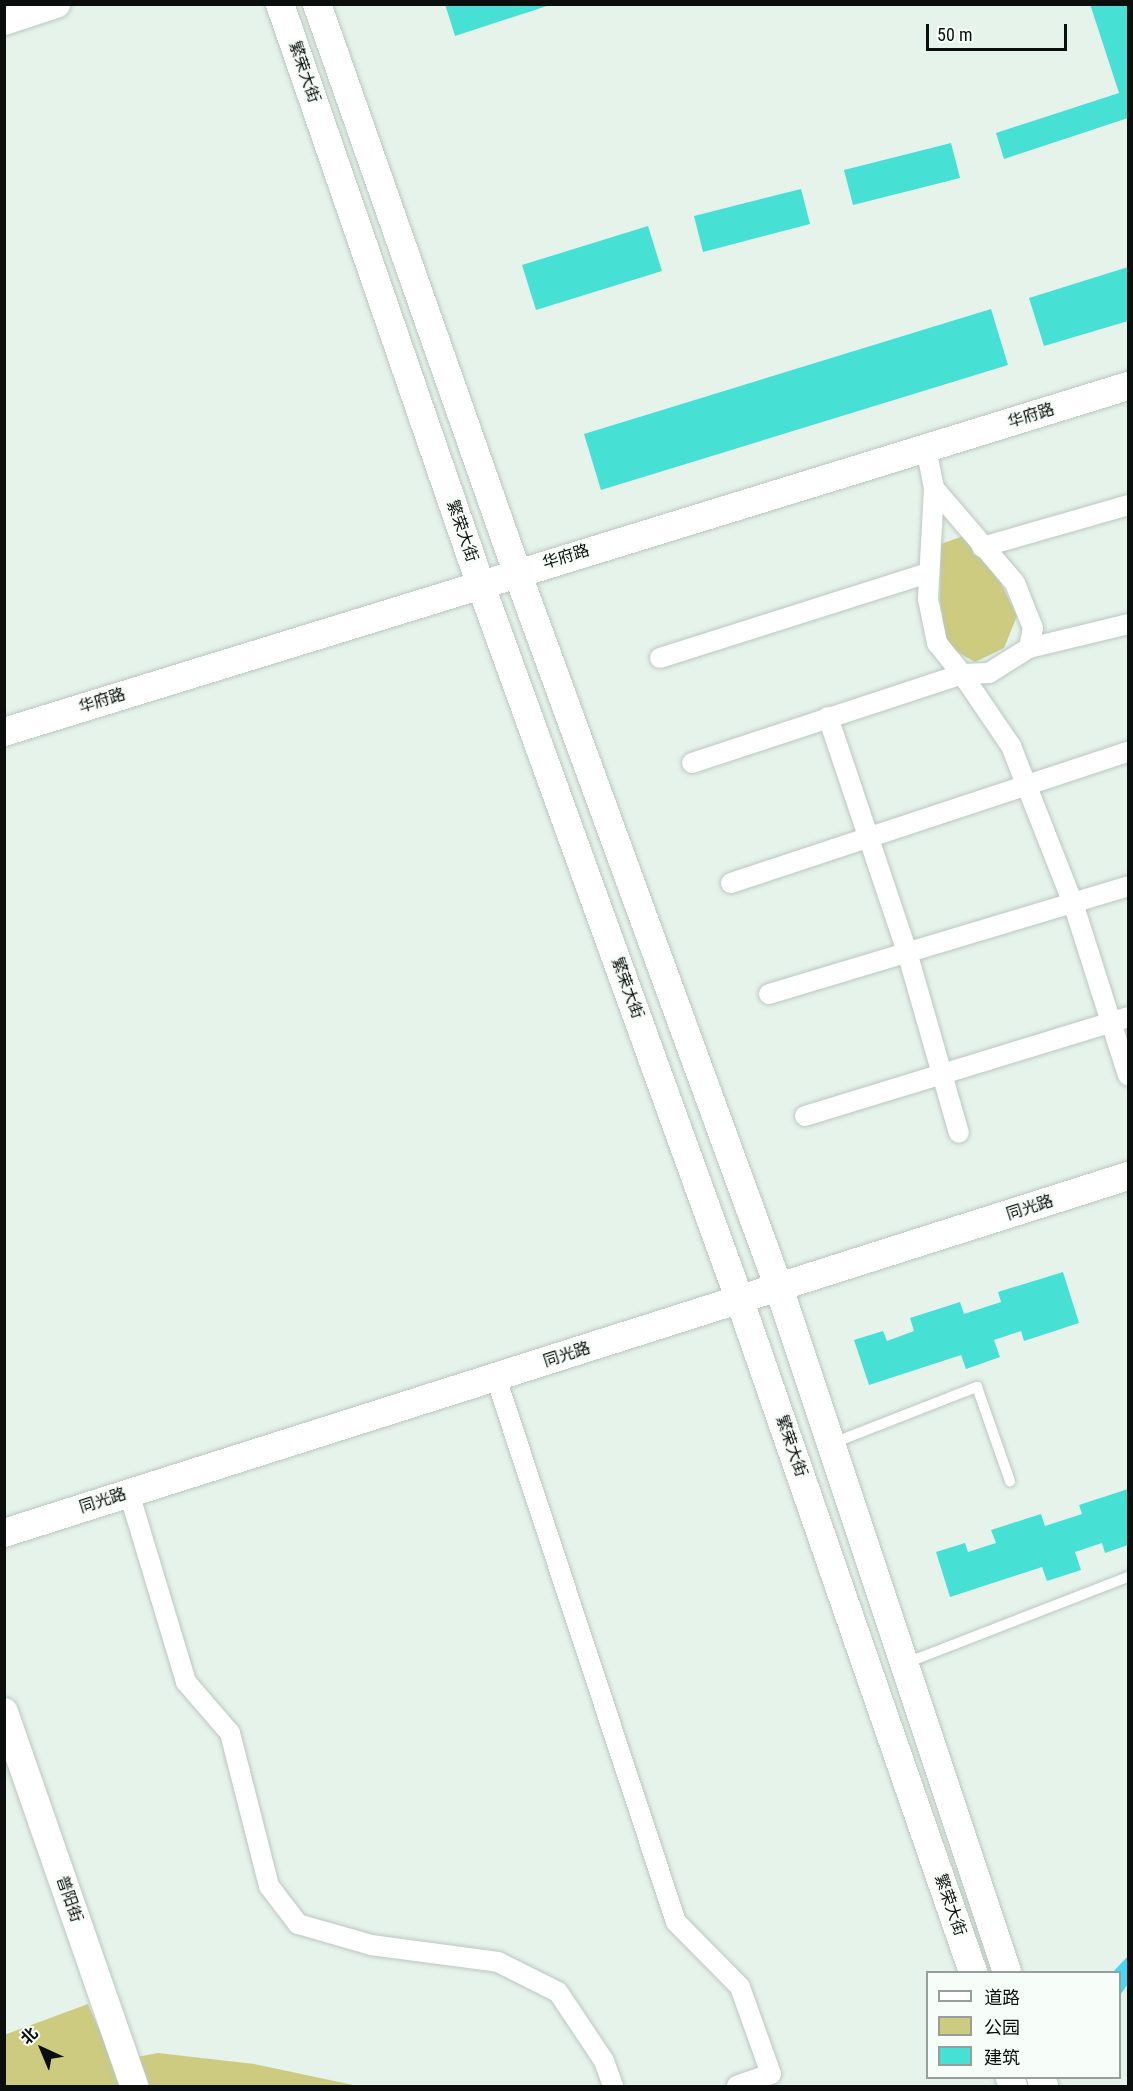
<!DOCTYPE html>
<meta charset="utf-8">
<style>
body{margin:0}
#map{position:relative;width:1133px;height:2091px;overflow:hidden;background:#e6f3eb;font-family:"Roboto Condensed","Noto Sans SC",sans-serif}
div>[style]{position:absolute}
.green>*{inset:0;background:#cccb80}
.water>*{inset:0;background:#44d8f4}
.building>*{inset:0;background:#47e0d4}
.roads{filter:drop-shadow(0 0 2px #bbc7c0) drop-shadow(0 0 2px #bbc7c0)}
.lane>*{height:10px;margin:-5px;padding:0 5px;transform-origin:5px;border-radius:5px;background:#fff}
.street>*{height:20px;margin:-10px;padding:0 10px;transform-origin:10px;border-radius:10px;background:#fff}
.secondary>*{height:28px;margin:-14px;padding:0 14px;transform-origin:14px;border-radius:14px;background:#fff}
span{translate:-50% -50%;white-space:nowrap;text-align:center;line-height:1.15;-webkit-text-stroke:5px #f7fefa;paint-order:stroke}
.street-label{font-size:16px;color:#0a0e0c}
.frame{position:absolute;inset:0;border:6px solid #0a0e0c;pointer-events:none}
.legend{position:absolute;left:926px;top:1971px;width:195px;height:108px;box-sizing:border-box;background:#f7fefa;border:2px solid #989e9b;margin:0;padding:8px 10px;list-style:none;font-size:18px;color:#0a0e0c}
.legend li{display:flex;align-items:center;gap:12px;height:30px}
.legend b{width:30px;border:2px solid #989e9b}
.north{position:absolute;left:12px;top:2019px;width:60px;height:60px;-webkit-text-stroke:4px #f7fefa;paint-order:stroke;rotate:316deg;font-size:16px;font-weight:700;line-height:24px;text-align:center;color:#0a0e0c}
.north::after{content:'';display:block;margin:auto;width:21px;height:27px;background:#0a0e0c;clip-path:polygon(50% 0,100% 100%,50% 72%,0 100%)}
.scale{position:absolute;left:926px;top:24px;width:141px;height:27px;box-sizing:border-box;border:3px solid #0a0e0c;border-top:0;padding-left:8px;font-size:18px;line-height:21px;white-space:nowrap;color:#0a0e0c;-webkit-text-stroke:4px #f7fefa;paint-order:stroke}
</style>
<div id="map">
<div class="green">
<div style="clip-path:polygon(966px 535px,1002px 585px,1017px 616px,1004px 648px,975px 662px,947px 646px,940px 600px,941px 544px)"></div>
<div style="clip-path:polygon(88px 2004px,111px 2057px,126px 2059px,158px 2053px,254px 2064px,358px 2086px,5px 2086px,4px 2035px)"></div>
</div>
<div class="water">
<div style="clip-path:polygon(1128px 1956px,1128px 1984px,1120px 1995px,1120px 1972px,1113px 1972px)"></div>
</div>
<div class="building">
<div style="clip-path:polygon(445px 4px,550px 4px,550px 5px,455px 36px)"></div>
<div style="clip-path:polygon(1090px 4px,1128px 4px,1128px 118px,1004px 159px,996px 133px,1119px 93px)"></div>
<div style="clip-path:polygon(951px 143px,960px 178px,853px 205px,844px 170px)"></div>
<div style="clip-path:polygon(801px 189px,810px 224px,703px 252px,694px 216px)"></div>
<div style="clip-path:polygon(648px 226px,662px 271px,536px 310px,522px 265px)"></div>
<div style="clip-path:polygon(1128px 267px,1128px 321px,1044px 346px,1029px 298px)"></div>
<div style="clip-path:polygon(991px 309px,1008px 365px,601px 490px,584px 434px)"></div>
<div style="clip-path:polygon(1063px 1272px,1079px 1323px,1024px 1341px,1021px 1331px,994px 1340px,1000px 1357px,966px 1369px,961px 1355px,869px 1385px,854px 1340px,883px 1331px,887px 1341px,914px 1331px,910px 1318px,960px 1302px,964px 1314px,1001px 1302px,998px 1292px)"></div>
<div style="clip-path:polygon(1128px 1489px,1128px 1545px,1105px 1553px,1102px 1543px,1075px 1552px,1081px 1570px,1047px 1581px,1042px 1567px,950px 1597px,936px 1552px,965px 1543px,968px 1552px,996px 1543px,991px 1530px,1041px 1514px,1045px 1526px,1082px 1514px,1079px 1505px)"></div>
</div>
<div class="roads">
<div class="lane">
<div style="left:833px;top:1443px;width:155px;rotate:-21.3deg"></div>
<div style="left:977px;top:1387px;width:100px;rotate:70.7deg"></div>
<div style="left:906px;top:1663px;width:238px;rotate:-21.2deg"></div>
</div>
<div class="street">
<div style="left:926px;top:448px;width:41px;rotate:78.7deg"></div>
<div style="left:934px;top:488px;width:111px;rotate:93.1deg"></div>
<div style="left:928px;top:599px;width:45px;rotate:78.4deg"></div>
<div style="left:937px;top:643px;width:40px;rotate:51deg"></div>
<div style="left:962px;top:674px;width:27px;rotate:-2deg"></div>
<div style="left:989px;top:673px;width:47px;rotate:-32deg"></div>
<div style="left:1029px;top:648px;width:20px;rotate:-79deg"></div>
<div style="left:1033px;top:628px;width:48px;rotate:-111.8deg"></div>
<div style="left:1015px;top:583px;width:125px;rotate:-130.5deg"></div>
<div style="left:982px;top:547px;width:152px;rotate:-16deg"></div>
<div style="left:1029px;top:648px;width:102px;rotate:-13.6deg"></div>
<div style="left:660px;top:658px;width:281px;rotate:-17.6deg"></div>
<div style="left:828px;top:717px;width:248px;rotate:71.4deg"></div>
<div style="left:907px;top:952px;width:188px;rotate:74deg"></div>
<div style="left:692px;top:763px;width:284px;rotate:-18.2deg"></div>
<div style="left:962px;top:674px;width:87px;rotate:55.8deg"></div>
<div style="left:1011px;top:746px;width:169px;rotate:68.5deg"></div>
<div style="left:1073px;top:903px;width:181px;rotate:72.3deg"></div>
<div style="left:731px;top:883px;width:418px;rotate:-18.3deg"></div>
<div style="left:769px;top:994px;width:375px;rotate:-16.7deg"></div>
<div style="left:805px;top:1116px;width:338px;rotate:-17deg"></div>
<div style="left:496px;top:1378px;width:573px;rotate:71.69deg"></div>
<div style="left:676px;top:1922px;width:91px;rotate:45.4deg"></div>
<div style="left:740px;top:1987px;width:92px;rotate:70.4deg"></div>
<div style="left:771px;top:2074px;width:36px;rotate:161deg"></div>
<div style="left:129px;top:1493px;width:197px;rotate:73.2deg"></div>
<div style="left:186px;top:1682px;width:67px;rotate:49.2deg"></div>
<div style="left:230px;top:1733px;width:158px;rotate:75.7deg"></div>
<div style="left:269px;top:1886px;width:48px;rotate:52.7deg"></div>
<div style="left:298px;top:1924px;width:76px;rotate:16deg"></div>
<div style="left:371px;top:1945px;width:128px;rotate:7.6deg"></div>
<div style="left:498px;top:1962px;width:67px;rotate:26.6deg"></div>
<div style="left:558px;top:1992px;width:83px;rotate:56.3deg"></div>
<div style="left:604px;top:2061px;width:27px;rotate:70deg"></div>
</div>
<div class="secondary">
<div style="left:280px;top:4px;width:613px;rotate:70.94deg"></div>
<div style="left:480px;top:583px;width:764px;rotate:70.09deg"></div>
<div style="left:740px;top:1301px;width:710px;rotate:70.85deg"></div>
<div style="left:317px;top:4px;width:602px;rotate:70.6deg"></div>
<div style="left:517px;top:572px;width:762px;rotate:69.9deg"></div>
<div style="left:779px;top:1288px;width:721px;rotate:71.57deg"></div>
<div style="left:4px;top:21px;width:55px;rotate:-18.1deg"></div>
<div style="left:4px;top:732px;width:1176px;rotate:-17.11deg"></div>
<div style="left:4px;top:1533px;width:1179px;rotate:-17.62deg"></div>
<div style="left:4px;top:1712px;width:396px;rotate:70.8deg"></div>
<div style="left:1010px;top:2078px;width:9px;rotate:69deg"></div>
<div style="left:1041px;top:2078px;width:9px;rotate:69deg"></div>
</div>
</div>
<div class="street-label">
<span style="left:304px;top:72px;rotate:71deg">繁荣大街</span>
<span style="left:1031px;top:416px;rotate:-17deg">华府路</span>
<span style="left:462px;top:531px;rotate:71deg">繁荣大街</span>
<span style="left:566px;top:557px;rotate:-17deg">华府路</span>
<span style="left:102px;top:701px;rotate:-17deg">华府路</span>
<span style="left:627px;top:988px;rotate:70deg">繁荣大街</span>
<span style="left:1030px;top:1208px;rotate:-18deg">同光路</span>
<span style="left:567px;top:1355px;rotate:-18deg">同光路</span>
<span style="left:791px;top:1446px;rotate:71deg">繁荣大街</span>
<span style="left:103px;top:1501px;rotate:-18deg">同光路</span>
<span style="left:69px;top:1899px;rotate:71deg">普阳街</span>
<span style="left:950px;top:1905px;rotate:71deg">繁荣大街</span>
</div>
<div class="frame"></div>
<ul class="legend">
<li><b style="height:8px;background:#fff"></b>道路</li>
<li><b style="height:16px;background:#cccb80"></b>公园</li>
<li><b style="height:16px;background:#47e0d4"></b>建筑</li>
</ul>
<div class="north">北</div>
<div class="scale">50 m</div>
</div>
